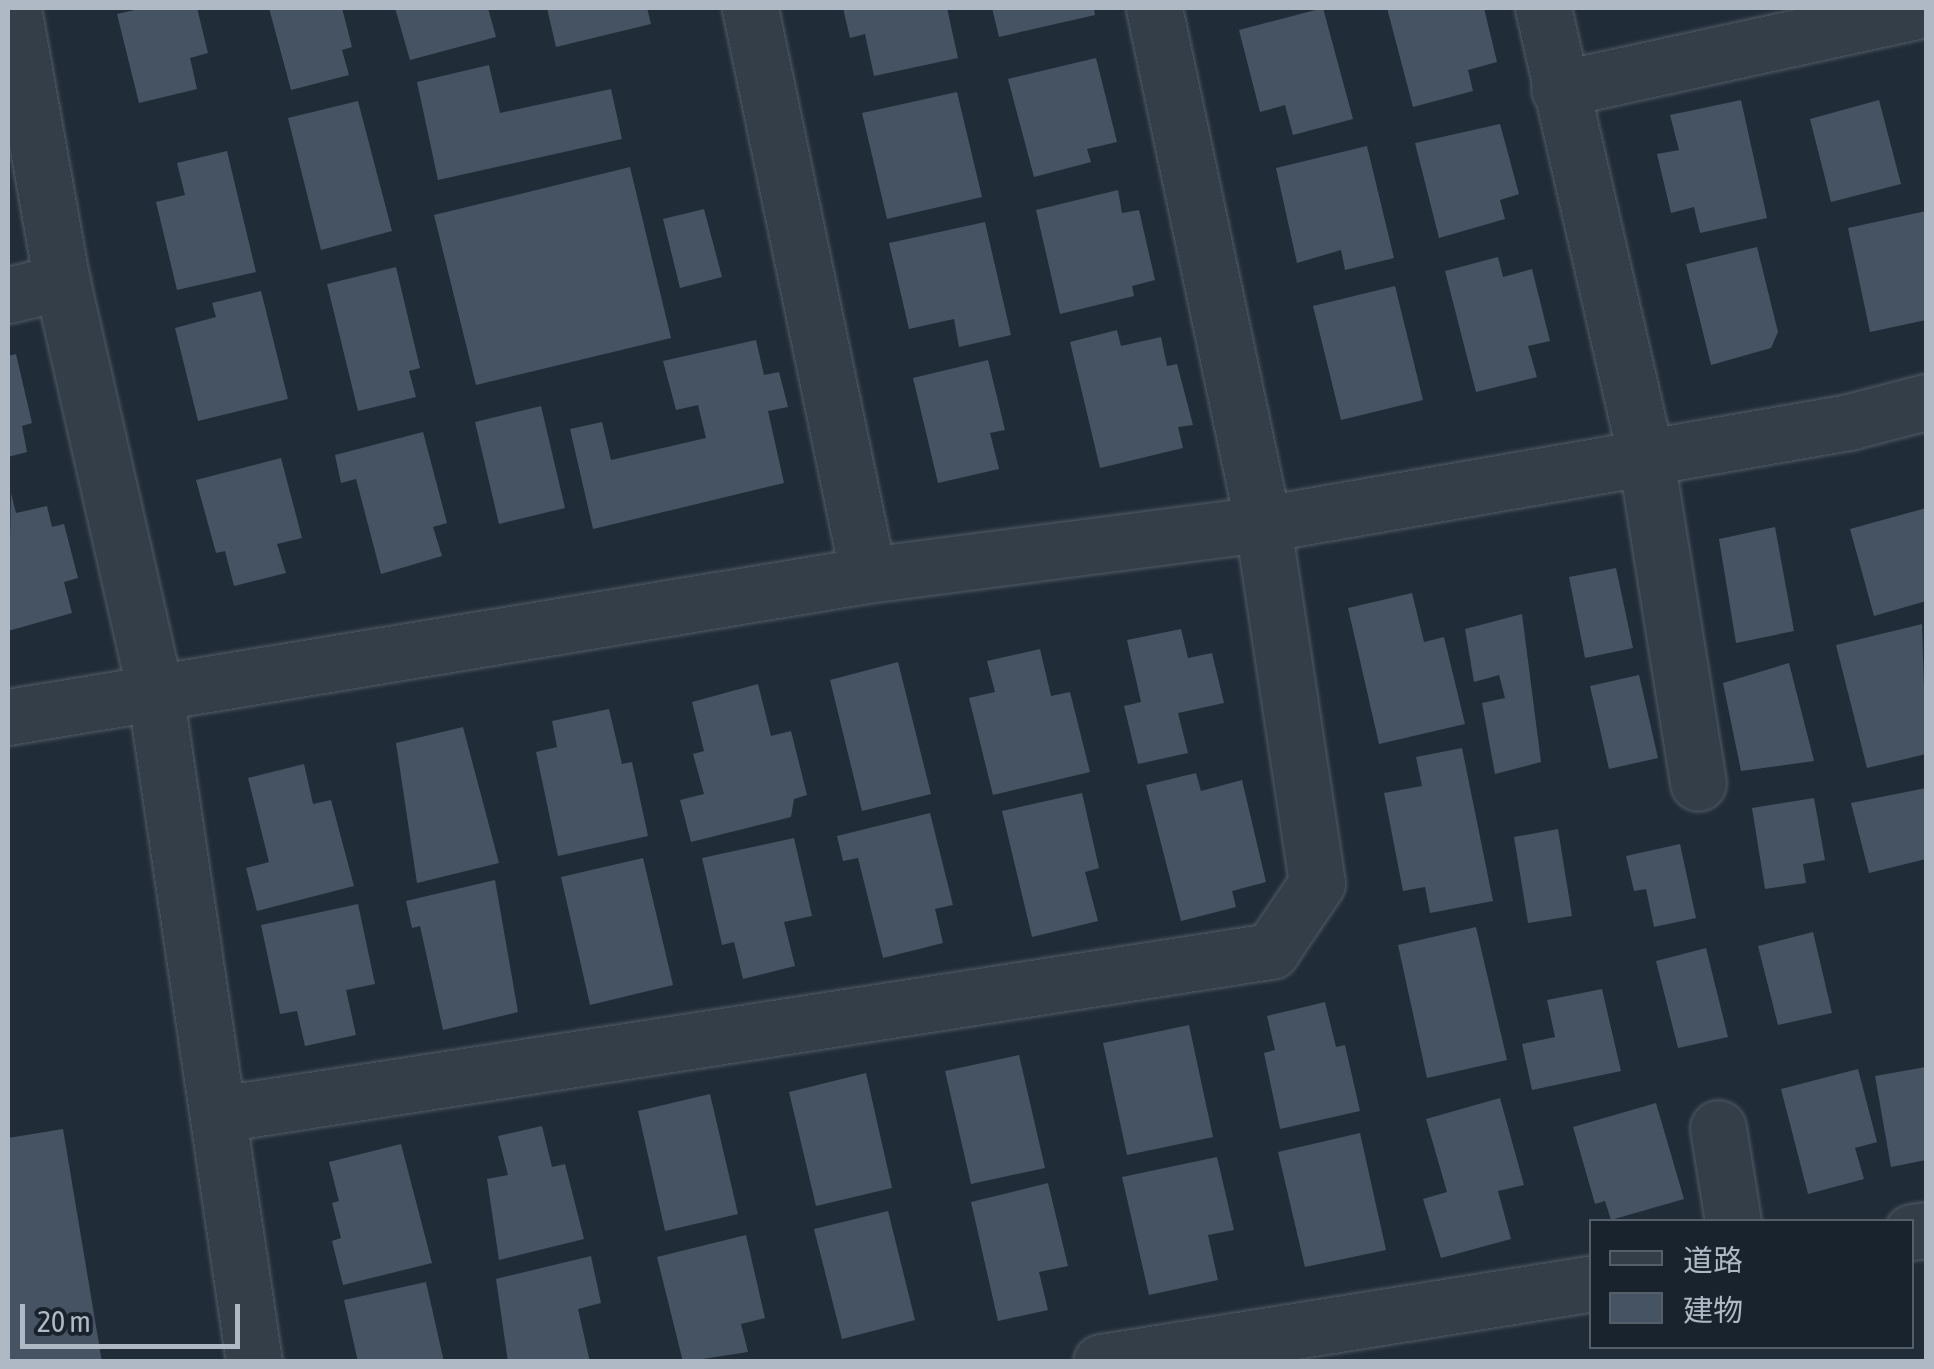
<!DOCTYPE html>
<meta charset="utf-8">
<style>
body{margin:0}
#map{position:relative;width:1934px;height:1369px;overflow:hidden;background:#202c38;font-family:"Asap Condensed","Noto Sans JP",sans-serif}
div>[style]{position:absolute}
.building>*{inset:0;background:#465362}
.roads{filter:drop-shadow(0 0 2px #515c66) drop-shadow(0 0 2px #515c66)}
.minor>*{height:55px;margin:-27.5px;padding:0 27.5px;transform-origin:27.5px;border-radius:27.5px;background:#343e49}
.tertiary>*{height:55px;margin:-27.5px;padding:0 27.5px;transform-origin:27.5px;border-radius:27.5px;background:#343e49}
span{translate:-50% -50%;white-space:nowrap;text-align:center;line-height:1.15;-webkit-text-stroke:8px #19232d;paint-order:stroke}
.frame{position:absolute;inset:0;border:10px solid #aeb9c5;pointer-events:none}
.legend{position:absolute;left:1589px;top:1219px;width:325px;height:130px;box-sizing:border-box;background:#19232d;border:2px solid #555f6a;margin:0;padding:12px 18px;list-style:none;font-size:30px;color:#aeb9c5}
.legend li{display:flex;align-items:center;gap:20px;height:50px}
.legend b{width:50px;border:2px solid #555f6a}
.scale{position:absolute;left:20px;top:1304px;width:220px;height:45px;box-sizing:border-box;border:5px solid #aeb9c5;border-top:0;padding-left:12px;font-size:30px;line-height:35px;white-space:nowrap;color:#aeb9c5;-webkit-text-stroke:8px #19232d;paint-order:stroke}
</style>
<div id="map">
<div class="building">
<div style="clip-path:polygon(144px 8px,197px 8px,208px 53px,190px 58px,197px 89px,139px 103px,117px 14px)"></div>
<div style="clip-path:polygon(269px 8px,342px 8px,352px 47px,342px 50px,349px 75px,291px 90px)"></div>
<div style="clip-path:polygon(395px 8px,488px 8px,496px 37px,410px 60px)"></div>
<div style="clip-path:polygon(547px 8px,647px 8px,651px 24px,556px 47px)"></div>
<div style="clip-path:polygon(843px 8px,947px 8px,958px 58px,874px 76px,865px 34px,850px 38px)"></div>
<div style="clip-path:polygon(992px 8px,1094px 8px,1095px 15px,999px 37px)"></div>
<div style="clip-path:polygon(1323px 8px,1353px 119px,1293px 135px,1285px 105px,1260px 112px,1239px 30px)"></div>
<div style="clip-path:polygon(1387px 8px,1484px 8px,1497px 62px,1468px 70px,1473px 91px,1413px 107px)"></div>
<div style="clip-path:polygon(1096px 58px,1117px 142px,1087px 149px,1091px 162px,1034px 177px,1008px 79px)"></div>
<div style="clip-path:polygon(489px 65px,500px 113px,611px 89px,622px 139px,438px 180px,417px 82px)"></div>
<div style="clip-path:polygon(957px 92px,982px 197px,887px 219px,862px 113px)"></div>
<div style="clip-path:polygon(1741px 100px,1767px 218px,1700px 233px,1694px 207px,1671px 213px,1657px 154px,1679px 150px,1670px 115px)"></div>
<div style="clip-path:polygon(1879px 100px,1901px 184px,1831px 202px,1810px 119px)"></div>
<div style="clip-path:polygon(358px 101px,392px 231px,321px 250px,288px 118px)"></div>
<div style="clip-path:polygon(1500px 124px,1519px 194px,1500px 200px,1505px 219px,1439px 238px,1415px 143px)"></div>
<div style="clip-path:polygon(1367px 146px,1394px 258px,1345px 270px,1341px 250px,1297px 263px,1276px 168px)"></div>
<div style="clip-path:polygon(227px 151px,256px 272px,177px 290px,156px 202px,185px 195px,177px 163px)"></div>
<div style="clip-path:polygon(630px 167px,671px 338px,476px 385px,434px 215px)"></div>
<div style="clip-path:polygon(1118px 190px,1122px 213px,1139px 210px,1155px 280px,1132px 286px,1134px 296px,1060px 314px,1036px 210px)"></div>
<div style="clip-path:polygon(704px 209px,722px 277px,680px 288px,663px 219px)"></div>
<div style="clip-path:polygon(1926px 211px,1926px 320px,1870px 332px,1848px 228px)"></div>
<div style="clip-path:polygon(985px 222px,1011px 335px,959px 347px,954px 319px,909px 329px,889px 243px)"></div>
<div style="clip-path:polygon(1757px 247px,1778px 332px,1771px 348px,1711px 365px,1686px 264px)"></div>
<div style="clip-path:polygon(1498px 257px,1503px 277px,1532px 269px,1550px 341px,1528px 346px,1537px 377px,1476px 392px,1445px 271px)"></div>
<div style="clip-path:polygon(396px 267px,420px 368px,409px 371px,416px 397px,358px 411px,327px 284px)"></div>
<div style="clip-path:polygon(1395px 286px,1423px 400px,1341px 420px,1313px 306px)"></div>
<div style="clip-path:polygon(261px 291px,288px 399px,198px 421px,175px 328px,216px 317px,212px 303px)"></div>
<div style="clip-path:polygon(1117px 330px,1121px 346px,1161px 337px,1167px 366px,1177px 364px,1193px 425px,1178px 427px,1183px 448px,1100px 468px,1070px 342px)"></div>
<div style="clip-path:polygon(756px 340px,764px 375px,779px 372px,788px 407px,768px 411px,784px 483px,593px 529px,570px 429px,602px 422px,611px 460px,706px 438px,698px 405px,676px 410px,663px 361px)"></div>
<div style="clip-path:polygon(16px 354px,32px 423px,22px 426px,27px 452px,8px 457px,8px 356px)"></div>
<div style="clip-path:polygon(988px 360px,1005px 430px,990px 433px,999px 469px,938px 483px,913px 378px)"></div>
<div style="clip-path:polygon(541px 406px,565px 508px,499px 524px,475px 422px)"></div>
<div style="clip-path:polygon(423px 432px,447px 523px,433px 527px,442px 556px,381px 574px,356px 479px,341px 483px,335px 455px)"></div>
<div style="clip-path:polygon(281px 458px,302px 538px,277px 544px,286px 573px,234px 586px,225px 551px,216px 553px,196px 480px)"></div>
<div style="clip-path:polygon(11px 493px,16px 513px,47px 506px,52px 527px,64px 524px,78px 578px,64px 582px,72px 613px,8px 631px)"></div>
<div style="clip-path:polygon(1926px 508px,1926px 601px,1874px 616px,1850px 529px)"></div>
<div style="clip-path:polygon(1775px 527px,1794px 631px,1736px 643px,1719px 539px)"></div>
<div style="clip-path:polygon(1616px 568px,1633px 648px,1585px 658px,1569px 577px)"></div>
<div style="clip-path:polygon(1412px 593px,1424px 642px,1444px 637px,1465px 724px,1379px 744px,1348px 608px)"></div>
<div style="clip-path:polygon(1522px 614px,1541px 762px,1495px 774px,1482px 703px,1505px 698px,1499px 675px,1474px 682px,1465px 629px)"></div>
<div style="clip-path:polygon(1922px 624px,1926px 754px,1867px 768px,1836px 645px)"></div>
<div style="clip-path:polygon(1181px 629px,1188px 658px,1212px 653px,1224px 703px,1178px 713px,1188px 753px,1138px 764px,1124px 706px,1141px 702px,1127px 640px)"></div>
<div style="clip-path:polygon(1040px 649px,1051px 696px,1070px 692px,1090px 772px,993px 795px,969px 698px,995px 692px,987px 661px)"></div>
<div style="clip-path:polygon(898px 662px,931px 794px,862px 811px,830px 680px)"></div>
<div style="clip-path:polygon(1789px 663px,1814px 761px,1741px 771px,1723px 683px)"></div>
<div style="clip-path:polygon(1639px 675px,1658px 758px,1609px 769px,1590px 686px)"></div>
<div style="clip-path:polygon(758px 684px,771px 736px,791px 731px,807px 795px,794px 799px,791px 817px,691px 842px,680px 800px,704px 794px,693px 754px,704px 751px,692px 702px)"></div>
<div style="clip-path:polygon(609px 709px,622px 764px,632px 762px,648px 836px,558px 856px,536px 752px,557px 747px,552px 721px)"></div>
<div style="clip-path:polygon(463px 727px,499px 863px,417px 883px,396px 743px)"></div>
<div style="clip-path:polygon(1462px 748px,1493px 901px,1430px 913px,1425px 887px,1403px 891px,1384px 793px,1422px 786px,1416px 757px)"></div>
<div style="clip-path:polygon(304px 764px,313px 804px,331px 800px,354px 886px,257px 911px,246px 868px,269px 862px,248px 778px)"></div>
<div style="clip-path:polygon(1196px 773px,1201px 791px,1242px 780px,1266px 882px,1232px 891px,1236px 907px,1181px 921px,1146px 785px)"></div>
<div style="clip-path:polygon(1926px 788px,1926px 859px,1869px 873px,1851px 803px)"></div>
<div style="clip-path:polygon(1082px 793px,1099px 868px,1085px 872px,1098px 921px,1032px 937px,1002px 811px)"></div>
<div style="clip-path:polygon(1814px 798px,1825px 860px,1803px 864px,1806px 883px,1765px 889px,1752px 808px)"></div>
<div style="clip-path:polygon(930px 813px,953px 905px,935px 909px,943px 943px,883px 958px,858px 858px,843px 861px,837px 836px)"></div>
<div style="clip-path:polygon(1558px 829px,1572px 916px,1528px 923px,1514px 837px)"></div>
<div style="clip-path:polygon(794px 838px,812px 916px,784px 922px,795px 966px,743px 979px,734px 942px,722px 945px,702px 858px)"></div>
<div style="clip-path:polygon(1680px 844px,1696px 918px,1654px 927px,1646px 889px,1634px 891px,1626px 856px)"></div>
<div style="clip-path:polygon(643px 858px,673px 985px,590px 1005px,561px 877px)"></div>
<div style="clip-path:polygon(495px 880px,518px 1012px,443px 1030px,420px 926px,412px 928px,406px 901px)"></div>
<div style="clip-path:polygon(358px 904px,375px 984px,346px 990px,356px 1035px,305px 1046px,297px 1011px,280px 1014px,261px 925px)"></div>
<div style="clip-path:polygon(1476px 927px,1507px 1060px,1427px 1078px,1398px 945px)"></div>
<div style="clip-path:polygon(1813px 932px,1832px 1013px,1778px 1025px,1758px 946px)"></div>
<div style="clip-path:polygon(1706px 948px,1728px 1037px,1678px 1048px,1656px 961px)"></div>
<div style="clip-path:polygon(1602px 989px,1621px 1071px,1532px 1090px,1522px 1044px,1555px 1037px,1547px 1000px)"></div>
<div style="clip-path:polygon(1325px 1002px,1336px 1047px,1345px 1045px,1360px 1111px,1280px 1129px,1264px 1053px,1275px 1050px,1267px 1016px)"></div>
<div style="clip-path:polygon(1189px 1025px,1213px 1137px,1127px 1155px,1103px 1043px)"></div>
<div style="clip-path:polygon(1019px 1055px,1045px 1168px,971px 1184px,945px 1071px)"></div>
<div style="clip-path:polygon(1926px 1067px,1926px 1160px,1891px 1167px,1875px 1076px)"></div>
<div style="clip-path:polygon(1858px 1069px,1877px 1142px,1855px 1148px,1864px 1179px,1808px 1194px,1781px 1089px)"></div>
<div style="clip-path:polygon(866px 1073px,892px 1188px,816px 1206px,789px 1092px)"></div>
<div style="clip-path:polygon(710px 1094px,738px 1214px,665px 1231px,638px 1111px)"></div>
<div style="clip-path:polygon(1500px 1098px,1524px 1185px,1498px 1191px,1511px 1239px,1441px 1258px,1423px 1199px,1447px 1192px,1426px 1119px)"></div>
<div style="clip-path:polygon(1656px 1103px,1684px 1199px,1611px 1220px,1605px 1201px,1595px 1204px,1573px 1127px)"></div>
<div style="clip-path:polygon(542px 1126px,552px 1167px,565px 1164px,584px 1239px,499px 1260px,487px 1179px,508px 1175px,498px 1136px)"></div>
<div style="clip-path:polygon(63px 1129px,102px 1362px,8px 1362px,8px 1138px)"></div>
<div style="clip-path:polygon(1360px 1133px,1386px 1250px,1305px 1267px,1278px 1152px)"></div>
<div style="clip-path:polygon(401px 1144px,432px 1263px,343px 1285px,332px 1241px,341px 1238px,332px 1203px,339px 1201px,329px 1162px)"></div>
<div style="clip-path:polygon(1217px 1157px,1234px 1230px,1208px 1235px,1218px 1280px,1149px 1295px,1122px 1177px)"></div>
<div style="clip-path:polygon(1048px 1183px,1068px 1266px,1039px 1272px,1048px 1310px,998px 1321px,971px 1202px)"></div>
<div style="clip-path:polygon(888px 1211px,915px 1320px,842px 1339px,814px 1229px)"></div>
<div style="clip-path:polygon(746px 1235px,765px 1318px,741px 1324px,748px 1352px,683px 1362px,657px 1257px)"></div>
<div style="clip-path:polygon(591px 1256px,601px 1303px,578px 1309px,590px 1362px,508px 1362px,496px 1279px)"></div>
<div style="clip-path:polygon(426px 1282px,444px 1362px,358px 1362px,344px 1300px)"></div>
</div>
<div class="roads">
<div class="minor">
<div style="left:13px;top:8px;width:278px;rotate:79.9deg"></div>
<div style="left:62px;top:282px;width:420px;rotate:77.2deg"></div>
<div style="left:155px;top:692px;width:677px;rotate:81.59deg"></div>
<div style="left:750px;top:8px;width:579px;rotate:78.24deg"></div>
<div style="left:1543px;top:8px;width:462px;rotate:77.1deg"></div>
<div style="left:1646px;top:458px;width:329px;rotate:80.9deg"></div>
<div style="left:1559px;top:89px;width:376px;rotate:-12.3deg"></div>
<div style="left:8px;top:295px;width:56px;rotate:-13.5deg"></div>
<div style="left:220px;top:1114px;width:1064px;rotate:-8.82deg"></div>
<div style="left:1271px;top:951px;width:82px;rotate:-55.9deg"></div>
<div style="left:1317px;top:883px;width:363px;rotate:-98.6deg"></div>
<div style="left:1263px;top:524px;width:527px;rotate:-101.93deg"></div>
<div style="left:1718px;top:1128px;width:95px;rotate:80.9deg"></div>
<div style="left:1912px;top:1232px;width:14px;rotate:-8deg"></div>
<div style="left:1101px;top:1362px;width:497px;rotate:-9.1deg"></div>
</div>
<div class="tertiary">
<div style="left:8px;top:717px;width:872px;rotate:-9.38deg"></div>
<div style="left:868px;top:575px;width:398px;rotate:-7.4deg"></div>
<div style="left:1263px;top:524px;width:595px;rotate:-9.87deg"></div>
<div style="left:1849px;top:422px;width:80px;rotate:-14.6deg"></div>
</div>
</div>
<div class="frame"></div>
<ul class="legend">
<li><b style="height:12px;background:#343e49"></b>道路</li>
<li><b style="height:28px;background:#465362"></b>建物</li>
</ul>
<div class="scale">20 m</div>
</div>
